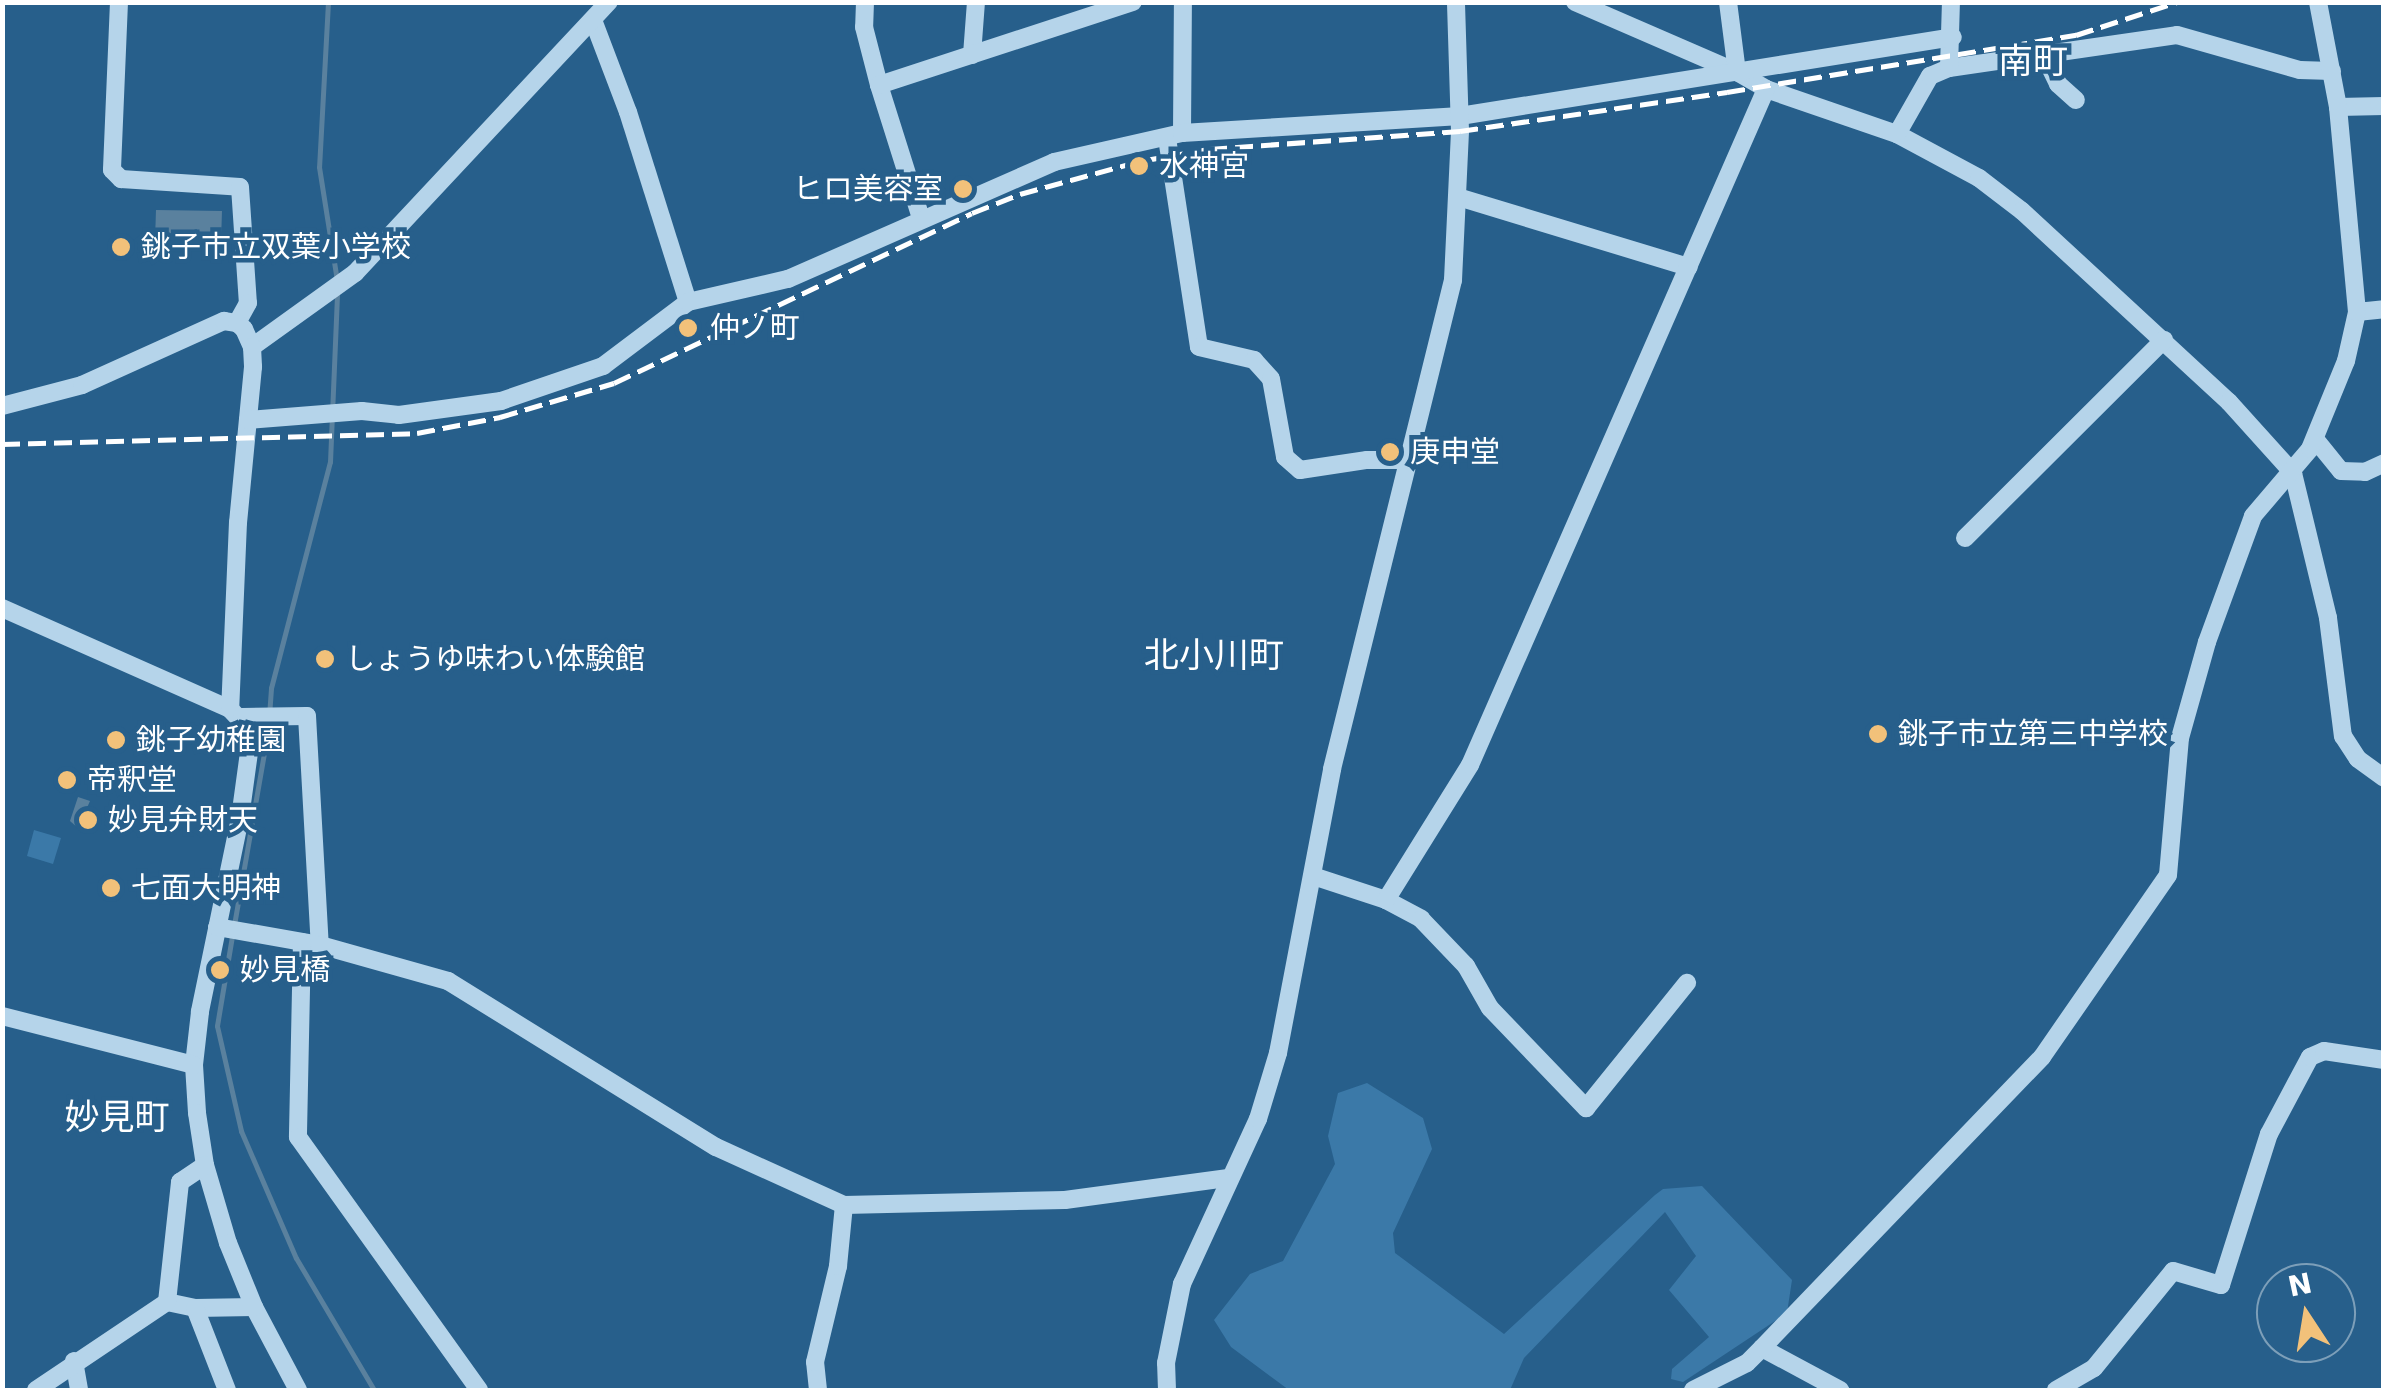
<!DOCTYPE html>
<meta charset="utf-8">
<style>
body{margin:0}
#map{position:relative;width:2386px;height:1393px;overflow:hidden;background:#275f8b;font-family:"DejaVu Sans","Noto Sans JP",sans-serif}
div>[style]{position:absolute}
.green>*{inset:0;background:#3b79a8}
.water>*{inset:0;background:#5a819e}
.stream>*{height:5px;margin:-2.5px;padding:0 2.5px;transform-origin:2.5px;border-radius:2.5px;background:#5a819e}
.minor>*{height:18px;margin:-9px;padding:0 9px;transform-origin:9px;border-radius:9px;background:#b5d4ea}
.rail>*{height:5px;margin-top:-2.5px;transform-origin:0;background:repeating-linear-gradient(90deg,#fff 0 18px,transparent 0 26px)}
.dots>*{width:28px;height:28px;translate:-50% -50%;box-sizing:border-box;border:5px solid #275f8b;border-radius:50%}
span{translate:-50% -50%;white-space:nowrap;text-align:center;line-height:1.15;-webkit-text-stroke:9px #275f8b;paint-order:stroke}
.poi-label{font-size:30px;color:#fff}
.left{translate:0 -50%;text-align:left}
.right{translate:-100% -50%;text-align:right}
.quarter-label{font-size:35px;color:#fff}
.frame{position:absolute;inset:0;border:5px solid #fff;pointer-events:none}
.north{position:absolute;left:2256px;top:1263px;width:100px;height:100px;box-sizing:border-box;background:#275f8b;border:2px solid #7d9fb9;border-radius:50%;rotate:348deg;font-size:28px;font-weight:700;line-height:40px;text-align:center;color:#fff}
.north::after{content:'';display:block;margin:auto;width:35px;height:45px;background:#f2c17a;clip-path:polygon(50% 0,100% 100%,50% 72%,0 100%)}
</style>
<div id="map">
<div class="green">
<div style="clip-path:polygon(34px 830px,61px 838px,53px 864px,27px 856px)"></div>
<div style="clip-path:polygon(1367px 1083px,1423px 1118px,1432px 1149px,1393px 1233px,1395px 1253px,1504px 1334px,1655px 1195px,1663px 1189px,1702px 1186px,1792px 1280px,1787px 1313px,1683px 1382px,1671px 1379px,1672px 1369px,1709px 1337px,1669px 1290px,1696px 1256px,1665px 1212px,1524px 1358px,1510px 1390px,1289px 1390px,1231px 1347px,1214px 1320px,1250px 1274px,1283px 1261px,1335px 1164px,1328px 1136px,1338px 1093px)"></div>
</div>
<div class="water">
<div style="clip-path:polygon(156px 210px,222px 211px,221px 241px,155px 240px)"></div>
<div style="clip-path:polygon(78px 797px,90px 801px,78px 828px,70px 821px)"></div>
</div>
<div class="stream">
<div style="left:328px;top:2px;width:165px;rotate:93.1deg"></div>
<div style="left:319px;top:167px;width:115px;rotate:81deg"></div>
<div style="left:234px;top:925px;width:198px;rotate:-80.1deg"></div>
<div style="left:268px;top:730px;width:42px;rotate:-85.9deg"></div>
<div style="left:271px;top:688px;width:234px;rotate:-75.4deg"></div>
<div style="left:330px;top:462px;width:170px;rotate:-87.6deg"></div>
<div style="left:232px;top:936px;width:91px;rotate:99.5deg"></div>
<div style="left:217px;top:1026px;width:108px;rotate:77.1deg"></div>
<div style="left:241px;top:1131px;width:138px;rotate:66.6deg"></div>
<div style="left:296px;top:1258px;width:153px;rotate:59.4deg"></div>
</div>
<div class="minor">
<div style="left:119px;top:2px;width:168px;rotate:92.4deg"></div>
<div style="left:112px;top:170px;width:13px;rotate:45deg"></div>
<div style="left:121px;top:179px;width:119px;rotate:3.8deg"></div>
<div style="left:240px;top:187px;width:116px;rotate:86.1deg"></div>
<div style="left:248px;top:303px;width:23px;rotate:119deg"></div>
<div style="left:865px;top:2px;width:25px;rotate:92deg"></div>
<div style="left:864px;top:27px;width:60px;rotate:75.5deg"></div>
<div style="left:879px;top:85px;width:139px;rotate:72.5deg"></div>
<div style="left:1575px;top:2px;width:176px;rotate:23.4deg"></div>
<div style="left:1737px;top:72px;width:34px;rotate:30deg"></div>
<div style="left:1766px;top:89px;width:139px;rotate:19deg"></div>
<div style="left:1897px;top:134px;width:93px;rotate:28.2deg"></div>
<div style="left:1979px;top:178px;width:54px;rotate:37.5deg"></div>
<div style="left:2022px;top:211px;width:282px;rotate:42.7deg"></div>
<div style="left:2229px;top:402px;width:96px;rotate:48deg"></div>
<div style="left:2293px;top:473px;width:149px;rotate:76.4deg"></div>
<div style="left:2328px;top:618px;width:119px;rotate:82.8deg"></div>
<div style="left:2343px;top:736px;width:27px;rotate:57deg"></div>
<div style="left:2358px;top:759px;width:32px;rotate:36deg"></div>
<div style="left:1728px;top:2px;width:71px;rotate:82.7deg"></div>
<div style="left:593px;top:20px;width:98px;rotate:69.2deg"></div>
<div style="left:628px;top:112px;width:199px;rotate:72.5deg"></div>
<div style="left:972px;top:55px;width:53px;rotate:-85.7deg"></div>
<div style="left:2045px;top:57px;width:30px;rotate:64deg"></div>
<div style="left:2058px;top:84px;width:24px;rotate:42deg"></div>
<div style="left:1949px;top:68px;width:230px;rotate:-8.2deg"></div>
<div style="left:2177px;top:35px;width:128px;rotate:15.9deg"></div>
<div style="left:2300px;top:70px;width:32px;rotate:2deg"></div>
<div style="left:879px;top:85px;width:267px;rotate:-18.1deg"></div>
<div style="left:2338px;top:107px;width:46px;rotate:-1.2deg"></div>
<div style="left:1182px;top:133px;width:131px;rotate:-89.6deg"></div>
<div style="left:1897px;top:134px;width:67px;rotate:-60.4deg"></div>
<div style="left:1930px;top:76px;width:21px;rotate:-23deg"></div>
<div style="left:1949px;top:68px;width:66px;rotate:-88.3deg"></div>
<div style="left:1167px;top:138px;width:211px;rotate:81.3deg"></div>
<div style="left:1199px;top:347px;width:57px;rotate:13.3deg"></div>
<div style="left:1254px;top:360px;width:25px;rotate:48deg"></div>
<div style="left:1271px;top:379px;width:79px;rotate:79.8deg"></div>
<div style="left:1285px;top:457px;width:20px;rotate:41deg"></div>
<div style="left:1300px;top:470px;width:68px;rotate:-8.5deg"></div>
<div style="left:1367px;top:460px;width:43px"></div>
<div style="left:1458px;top:197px;width:241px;rotate:16.9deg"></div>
<div style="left:2357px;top:312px;width:27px;rotate:-6deg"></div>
<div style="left:252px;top:347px;width:127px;rotate:-35.7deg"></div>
<div style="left:355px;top:273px;width:371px;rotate:-46.9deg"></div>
<div style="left:2px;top:406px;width:83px;rotate:-14.7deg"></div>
<div style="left:82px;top:385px;width:156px;rotate:-24.3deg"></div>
<div style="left:224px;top:321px;width:13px;rotate:9deg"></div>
<div style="left:237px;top:323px;width:9px;rotate:41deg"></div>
<div style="left:244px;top:329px;width:20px;rotate:66deg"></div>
<div style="left:252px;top:347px;width:20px;rotate:87deg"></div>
<div style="left:253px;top:367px;width:156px;rotate:95.5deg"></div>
<div style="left:238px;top:522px;width:187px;rotate:92.4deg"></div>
<div style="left:248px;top:420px;width:114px;rotate:-4.5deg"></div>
<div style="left:362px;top:411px;width:37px;rotate:6deg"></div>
<div style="left:399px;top:415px;width:103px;rotate:-7.8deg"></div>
<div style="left:501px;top:401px;width:108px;rotate:-18.9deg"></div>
<div style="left:603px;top:366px;width:106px;rotate:-37deg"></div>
<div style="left:688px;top:302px;width:103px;rotate:-13deg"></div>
<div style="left:788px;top:279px;width:291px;rotate:-23.7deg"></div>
<div style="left:1054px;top:162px;width:131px;rotate:-12.8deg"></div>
<div style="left:1182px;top:133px;width:279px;rotate:-3.5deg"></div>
<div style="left:1460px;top:116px;width:499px;rotate:-9.1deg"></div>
<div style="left:2315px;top:439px;width:41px;rotate:50.9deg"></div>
<div style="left:2341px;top:471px;width:24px;rotate:2deg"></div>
<div style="left:2365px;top:472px;width:21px;rotate:-25deg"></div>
<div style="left:1965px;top:538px;width:281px;rotate:-44.9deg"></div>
<div style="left:2px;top:608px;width:249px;rotate:23.9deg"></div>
<div style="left:230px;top:709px;width:25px;rotate:47deg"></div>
<div style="left:247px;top:727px;width:18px;rotate:81deg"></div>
<div style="left:250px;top:745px;width:74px;rotate:97.8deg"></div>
<div style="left:240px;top:818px;width:198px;rotate:101.7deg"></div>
<div style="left:200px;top:1012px;width:53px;rotate:96.5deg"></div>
<div style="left:194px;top:1065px;width:48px;rotate:86.4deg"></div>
<div style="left:197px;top:1113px;width:53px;rotate:81.3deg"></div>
<div style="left:205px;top:1165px;width:81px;rotate:73.6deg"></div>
<div style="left:228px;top:1243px;width:69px;rotate:67.9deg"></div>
<div style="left:254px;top:1307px;width:94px;rotate:62.1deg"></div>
<div style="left:242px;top:717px;width:65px;rotate:-0.9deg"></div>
<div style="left:307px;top:716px;width:229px;rotate:86.8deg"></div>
<div style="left:1313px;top:876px;width:77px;rotate:18.2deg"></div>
<div style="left:1386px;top:900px;width:40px;rotate:28deg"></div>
<div style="left:1421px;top:919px;width:65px;rotate:46.2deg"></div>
<div style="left:1466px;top:966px;width:48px;rotate:60.3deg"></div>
<div style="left:1490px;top:1008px;width:139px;rotate:46.2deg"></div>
<div style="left:1586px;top:1108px;width:161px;rotate:-51.1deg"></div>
<div style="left:1386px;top:900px;width:159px;rotate:-58.1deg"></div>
<div style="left:1470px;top:765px;width:738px;rotate:-66.35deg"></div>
<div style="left:217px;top:927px;width:105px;rotate:9.9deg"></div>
<div style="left:320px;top:945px;width:133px;rotate:15.7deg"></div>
<div style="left:448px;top:981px;width:315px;rotate:31.8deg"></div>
<div style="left:716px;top:1147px;width:141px;rotate:24.4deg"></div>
<div style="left:844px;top:1205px;width:221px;rotate:-1.3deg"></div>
<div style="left:1065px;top:1200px;width:163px;rotate:-7.7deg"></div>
<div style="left:302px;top:942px;width:195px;rotate:91.2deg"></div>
<div style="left:298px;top:1137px;width:311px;rotate:54.4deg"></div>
<div style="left:2px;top:1016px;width:198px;rotate:14.3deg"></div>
<div style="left:167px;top:1302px;width:29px;rotate:12deg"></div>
<div style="left:195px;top:1308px;width:59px;rotate:-1deg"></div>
<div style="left:195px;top:1308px;width:88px;rotate:68.7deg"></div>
<div style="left:1762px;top:1348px;width:89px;rotate:28.3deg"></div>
<div style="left:74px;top:1361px;width:29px;rotate:80deg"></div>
<div style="left:36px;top:1390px;width:158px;rotate:-33.9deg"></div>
<div style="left:167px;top:1302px;width:121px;rotate:-83.8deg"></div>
<div style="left:180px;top:1182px;width:30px;rotate:-34deg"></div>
<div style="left:818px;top:1390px;width:28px;rotate:-96deg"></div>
<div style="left:815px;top:1362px;width:99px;rotate:-76.5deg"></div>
<div style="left:838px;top:1266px;width:61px;rotate:-84.4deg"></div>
<div style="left:1167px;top:1390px;width:27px;rotate:-92deg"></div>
<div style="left:1166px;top:1363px;width:81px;rotate:-78.6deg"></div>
<div style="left:1182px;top:1284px;width:182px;rotate:-65.3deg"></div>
<div style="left:1258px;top:1119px;width:69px;rotate:-73.1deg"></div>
<div style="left:1278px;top:1053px;width:289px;rotate:-79.2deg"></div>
<div style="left:1332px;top:769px;width:504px;rotate:-76.1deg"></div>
<div style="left:1453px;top:280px;width:149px;rotate:-87.3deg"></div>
<div style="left:1460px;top:131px;width:129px;rotate:-91.8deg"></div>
<div style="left:1693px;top:1390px;width:60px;rotate:-26.6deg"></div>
<div style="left:1747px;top:1363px;width:21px;rotate:-45deg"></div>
<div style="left:1762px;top:1348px;width:404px;rotate:-46.1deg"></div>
<div style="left:2042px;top:1057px;width:221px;rotate:-55.3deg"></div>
<div style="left:2168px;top:875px;width:138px;rotate:-85deg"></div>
<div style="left:2180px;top:738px;width:100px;rotate:-74.3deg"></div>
<div style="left:2207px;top:642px;width:134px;rotate:-69.9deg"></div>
<div style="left:2253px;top:516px;width:88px;rotate:-49.6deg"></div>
<div style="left:2310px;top:449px;width:95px;rotate:-67.8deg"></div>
<div style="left:2346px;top:361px;width:50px;rotate:-77.3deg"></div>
<div style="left:2357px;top:312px;width:206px;rotate:-95.3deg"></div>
<div style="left:2338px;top:107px;width:107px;rotate:-100.8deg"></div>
<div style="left:2056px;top:1390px;width:44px;rotate:-30.1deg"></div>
<div style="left:2094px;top:1368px;width:125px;rotate:-50.8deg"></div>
<div style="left:2173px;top:1271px;width:50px;rotate:16.3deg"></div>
<div style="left:2221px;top:1285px;width:158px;rotate:-72.4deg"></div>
<div style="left:2269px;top:1134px;width:87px;rotate:-62deg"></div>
<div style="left:2310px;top:1057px;width:15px;rotate:-23deg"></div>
<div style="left:2324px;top:1051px;width:61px;rotate:8.5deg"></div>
</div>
<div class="rail">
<div style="left:2px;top:444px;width:415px;rotate:-1.5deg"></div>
<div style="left:417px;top:433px;width:85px;rotate:-10.9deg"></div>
<div style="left:500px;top:417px;width:119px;rotate:-16.6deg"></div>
<div style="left:614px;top:383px;width:396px;rotate:-25.4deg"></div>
<div style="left:972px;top:213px;width:52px;rotate:-21.6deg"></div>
<div style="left:1020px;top:194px;width:124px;rotate:-15.4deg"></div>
<div style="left:1140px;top:161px;width:70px;rotate:-9.9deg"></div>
<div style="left:1209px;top:149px;width:252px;rotate:-4.1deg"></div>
<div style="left:1460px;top:131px;width:270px;rotate:-8.3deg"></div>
<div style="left:1727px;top:92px;width:354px;rotate:-9.3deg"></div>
<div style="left:2076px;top:35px;width:106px;rotate:-18.1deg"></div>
</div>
<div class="dots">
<div style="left:1139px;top:166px;background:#f2c17a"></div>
<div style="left:963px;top:189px;background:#f2c17a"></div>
<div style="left:121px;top:247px;background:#f2c17a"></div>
<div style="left:688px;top:328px;background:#f2c17a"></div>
<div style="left:1390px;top:452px;background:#f2c17a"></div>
<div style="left:325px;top:659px;background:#f2c17a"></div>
<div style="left:1878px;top:734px;background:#f2c17a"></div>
<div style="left:116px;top:740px;background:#f2c17a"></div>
<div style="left:67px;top:780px;background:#f2c17a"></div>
<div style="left:88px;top:820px;background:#f2c17a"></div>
<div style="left:111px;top:888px;background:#f2c17a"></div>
<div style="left:220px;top:970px;background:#f2c17a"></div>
</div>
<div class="poi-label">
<span class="left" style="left:1159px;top:166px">水神宮</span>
<span class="right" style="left:943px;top:189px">ヒロ美容室</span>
<span class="left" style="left:141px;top:247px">銚子市立双葉小学校</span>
<span class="left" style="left:710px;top:328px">仲ノ町</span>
<span class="left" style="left:1410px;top:452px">庚申堂</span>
<span class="left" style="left:345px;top:659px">しょうゆ味わい体験館</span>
<span class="left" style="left:1898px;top:734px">銚子市立第三中学校</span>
<span class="left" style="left:136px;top:740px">銚子幼稚園</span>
<span class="left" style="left:87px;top:780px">帝釈堂</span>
<span class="left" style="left:108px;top:820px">妙見弁財天</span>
<span class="left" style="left:131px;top:888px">七面大明神</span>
<span class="left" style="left:240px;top:970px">妙見橋</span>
</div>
<div class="quarter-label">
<span style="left:2033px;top:61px">南町</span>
<span style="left:1214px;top:655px">北小川町</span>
<span style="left:117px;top:1117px">妙見町</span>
</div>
<div class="frame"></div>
<div class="north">N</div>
</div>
